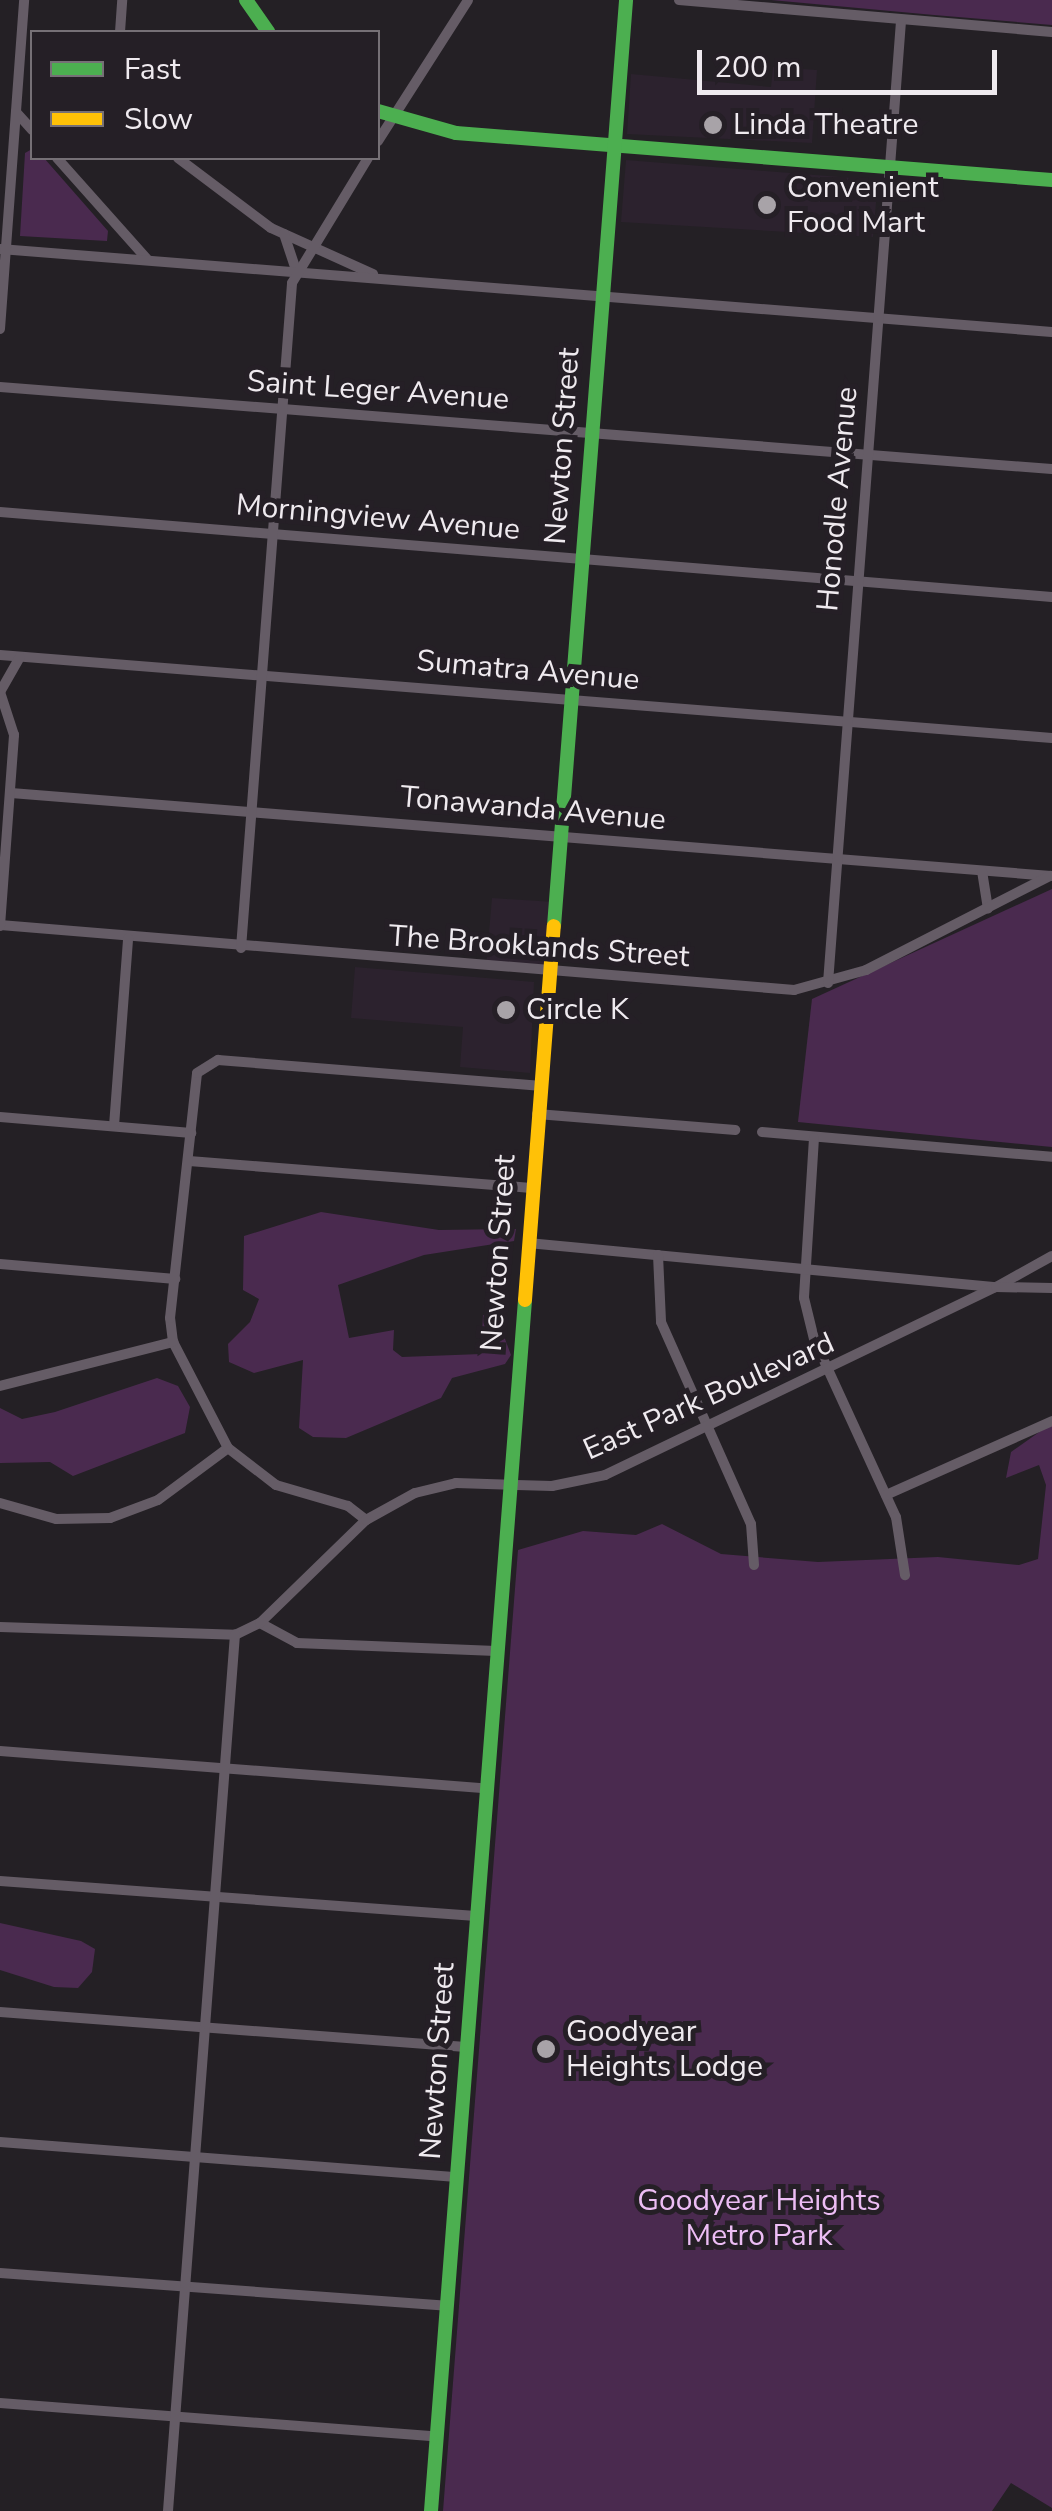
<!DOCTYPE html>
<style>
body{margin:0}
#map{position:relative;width:1052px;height:2511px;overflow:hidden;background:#242025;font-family:"Nunito Sans",sans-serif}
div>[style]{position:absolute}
.built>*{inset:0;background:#2c222e}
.green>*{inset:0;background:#4a2a4f}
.street>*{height:10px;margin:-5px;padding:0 5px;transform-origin:5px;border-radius:5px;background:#655c66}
.fast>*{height:14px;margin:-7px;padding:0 7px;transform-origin:7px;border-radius:7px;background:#4caf50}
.slow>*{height:14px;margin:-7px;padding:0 7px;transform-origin:7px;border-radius:7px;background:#ffc107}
.dots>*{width:28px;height:28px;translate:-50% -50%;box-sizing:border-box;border:5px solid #251f26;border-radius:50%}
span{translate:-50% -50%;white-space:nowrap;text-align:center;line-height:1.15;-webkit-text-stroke:10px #251f26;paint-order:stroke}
.poi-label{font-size:30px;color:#efeaef}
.left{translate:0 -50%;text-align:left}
.street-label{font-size:30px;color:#efeaef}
.park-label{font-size:30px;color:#ecbdf4}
.legend{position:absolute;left:30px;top:30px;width:350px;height:130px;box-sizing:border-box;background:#251f26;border:2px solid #767076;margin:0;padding:12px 18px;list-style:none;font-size:30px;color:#efeaef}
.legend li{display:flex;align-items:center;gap:20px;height:50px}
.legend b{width:50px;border:2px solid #767076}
.scale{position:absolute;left:697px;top:50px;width:300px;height:45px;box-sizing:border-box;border:5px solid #efeaef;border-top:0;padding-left:12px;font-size:30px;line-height:35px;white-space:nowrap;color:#efeaef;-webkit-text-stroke:8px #251f26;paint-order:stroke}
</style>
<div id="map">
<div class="built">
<div style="clip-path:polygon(773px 67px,817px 70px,812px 143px,627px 134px,631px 74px,771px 87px)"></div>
<div style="clip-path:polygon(626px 160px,878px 180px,873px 237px,621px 222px)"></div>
<div style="clip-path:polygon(492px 898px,554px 902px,549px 972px,486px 967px)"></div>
<div style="clip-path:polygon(355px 967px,534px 982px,530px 1073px,460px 1067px,463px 1027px,351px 1018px)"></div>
</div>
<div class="green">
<div style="clip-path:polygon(771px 0,1052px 0,1052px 25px,934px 15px)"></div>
<div style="clip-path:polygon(32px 149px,32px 158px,44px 158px,108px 231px,107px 241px,20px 236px,25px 153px)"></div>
<div style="clip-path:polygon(1052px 889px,1052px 1147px,798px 1122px,812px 999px)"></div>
<div style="clip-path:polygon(321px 1212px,439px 1230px,516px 1229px,514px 1241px,424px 1255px,338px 1285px,349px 1338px,394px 1330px,393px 1350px,402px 1357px,481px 1354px,483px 1315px,496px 1315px,511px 1355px,505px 1364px,452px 1378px,441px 1398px,346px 1438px,313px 1437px,299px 1428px,303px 1360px,254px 1373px,229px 1362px,228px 1344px,250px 1322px,259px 1299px,243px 1290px,244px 1236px)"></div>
<div style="clip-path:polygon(157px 1378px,178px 1386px,190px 1407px,185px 1433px,73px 1476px,50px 1462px,0 1463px,0 1408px,22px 1419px,55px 1412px)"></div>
<div style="clip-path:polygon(1052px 1423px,1052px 2508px,1011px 2483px,992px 2511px,443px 2511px,518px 1550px,583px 1531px,636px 1535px,662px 1524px,721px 1554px,818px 1562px,938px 1557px,1019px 1565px,1038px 1559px,1046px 1485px,1039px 1465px,1006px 1478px,1011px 1452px)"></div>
<div style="clip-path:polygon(0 1923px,81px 1941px,95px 1949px,92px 1972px,78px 1988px,54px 1987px,0 1970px)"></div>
</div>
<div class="street">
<div style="left:679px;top:0;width:374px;rotate:4.9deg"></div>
<div style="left:120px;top:32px;width:32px;rotate:-86deg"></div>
<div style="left:16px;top:112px;width:24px;rotate:48deg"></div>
<div style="left:378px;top:141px;width:167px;rotate:-57.4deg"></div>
<div style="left:57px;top:158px;width:135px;rotate:48.3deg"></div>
<div style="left:178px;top:158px;width:116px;rotate:37deg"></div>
<div style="left:271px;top:228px;width:112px;rotate:24.3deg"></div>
<div style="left:284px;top:234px;width:41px;rotate:71.6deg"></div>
<div style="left:0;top:249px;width:1055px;rotate:4.51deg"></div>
<div style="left:0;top:329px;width:330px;rotate:-85.8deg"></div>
<div style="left:0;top:387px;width:1055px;rotate:4.46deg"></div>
<div style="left:0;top:512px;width:1055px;rotate:4.62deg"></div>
<div style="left:0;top:655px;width:1055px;rotate:4.51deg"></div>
<div style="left:11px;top:793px;width:1043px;rotate:4.56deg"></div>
<div style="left:982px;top:871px;width:38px;rotate:81deg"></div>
<div style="left:0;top:925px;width:797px;rotate:4.68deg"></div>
<div style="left:794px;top:990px;width:75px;rotate:-15.5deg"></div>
<div style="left:866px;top:970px;width:207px;rotate:-27.1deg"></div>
<div style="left:0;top:926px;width:192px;rotate:-85.8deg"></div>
<div style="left:14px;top:735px;width:45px;rotate:-108deg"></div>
<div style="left:0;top:692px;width:40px;rotate:-60.3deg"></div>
<div style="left:241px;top:948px;width:667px;rotate:-85.61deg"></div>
<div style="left:292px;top:283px;width:146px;rotate:-58.7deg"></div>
<div style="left:828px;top:983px;width:966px;rotate:-85.66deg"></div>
<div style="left:537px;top:1114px;width:199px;rotate:4.6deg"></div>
<div style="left:0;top:1117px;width:192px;rotate:4.8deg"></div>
<div style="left:114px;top:1126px;width:188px;rotate:-85.7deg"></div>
<div style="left:762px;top:1132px;width:291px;rotate:4.9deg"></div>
<div style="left:814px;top:1138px;width:160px;rotate:93.6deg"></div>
<div style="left:804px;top:1298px;width:42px;rotate:76.3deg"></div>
<div style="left:814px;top:1339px;width:196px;rotate:65.3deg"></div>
<div style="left:896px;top:1517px;width:59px;rotate:81.2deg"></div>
<div style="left:189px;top:1161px;width:343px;rotate:4.5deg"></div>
<div style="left:528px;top:1243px;width:470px;rotate:5.4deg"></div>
<div style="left:996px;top:1287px;width:64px;rotate:-29deg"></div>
<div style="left:658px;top:1255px;width:67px;rotate:87.4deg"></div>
<div style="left:661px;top:1322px;width:221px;rotate:66deg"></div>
<div style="left:751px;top:1524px;width:41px;rotate:85.8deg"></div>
<div style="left:0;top:1264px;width:176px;rotate:4.9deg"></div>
<div style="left:0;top:1386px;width:179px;rotate:-14.3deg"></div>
<div style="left:886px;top:1495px;width:182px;rotate:-24deg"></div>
<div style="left:0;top:1503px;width:58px;rotate:15.9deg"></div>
<div style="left:56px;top:1519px;width:54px;rotate:-1.1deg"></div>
<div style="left:110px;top:1518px;width:51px;rotate:-20.6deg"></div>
<div style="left:158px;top:1500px;width:87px;rotate:-36.6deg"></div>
<div style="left:366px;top:1520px;width:23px;rotate:-142deg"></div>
<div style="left:348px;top:1506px;width:75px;rotate:-163.7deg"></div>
<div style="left:276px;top:1485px;width:61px;rotate:-142.4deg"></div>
<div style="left:228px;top:1448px;width:119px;rotate:-117.4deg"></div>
<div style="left:173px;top:1342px;width:24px;rotate:-97deg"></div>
<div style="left:170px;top:1318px;width:246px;rotate:-83.7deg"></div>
<div style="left:197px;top:1073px;width:25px;rotate:-32deg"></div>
<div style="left:218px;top:1060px;width:322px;rotate:4.6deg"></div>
<div style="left:260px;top:1623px;width:42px;rotate:28.4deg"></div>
<div style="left:297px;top:1643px;width:199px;rotate:2.3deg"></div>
<div style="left:0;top:1627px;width:235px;rotate:1.9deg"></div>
<div style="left:235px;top:1635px;width:28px;rotate:-26deg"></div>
<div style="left:260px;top:1623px;width:148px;rotate:-44.2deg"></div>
<div style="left:366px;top:1520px;width:56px;rotate:-28.9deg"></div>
<div style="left:415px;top:1493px;width:42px;rotate:-13.7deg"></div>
<div style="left:456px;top:1483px;width:96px;rotate:1.8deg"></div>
<div style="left:552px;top:1486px;width:54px;rotate:-11.7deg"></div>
<div style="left:605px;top:1475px;width:434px;rotate:-25.7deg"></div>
<div style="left:996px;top:1287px;width:56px;rotate:1deg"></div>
<div style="left:0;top:1751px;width:487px;rotate:4.4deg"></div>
<div style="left:0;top:1881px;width:477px;rotate:4.2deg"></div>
<div style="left:0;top:2012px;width:467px;rotate:4.3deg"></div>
<div style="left:0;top:2142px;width:458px;rotate:4.4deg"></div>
<div style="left:0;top:2273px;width:448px;rotate:4.2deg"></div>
<div style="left:0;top:2403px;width:438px;rotate:4.4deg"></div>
<div style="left:168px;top:2511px;width:879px;rotate:-85.63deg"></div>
</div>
<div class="fast">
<div style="left:246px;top:0;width:39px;rotate:55deg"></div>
<div style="left:378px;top:111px;width:81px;rotate:15.8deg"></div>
<div style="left:456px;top:133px;width:598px;rotate:4.51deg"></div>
<div style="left:554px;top:926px;width:929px;rotate:-85.55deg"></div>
<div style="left:431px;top:2511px;width:1215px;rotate:-85.56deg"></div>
</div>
<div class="slow">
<div style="left:525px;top:1300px;width:375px;rotate:-85.6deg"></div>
</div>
<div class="dots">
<div style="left:713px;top:125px;background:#a8a3a8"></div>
<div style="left:767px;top:205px;background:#a8a3a8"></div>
<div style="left:506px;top:1010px;background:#a8a3a8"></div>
<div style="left:546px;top:2049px;background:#a8a3a8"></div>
</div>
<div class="poi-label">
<span class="left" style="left:733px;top:125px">Linda Theatre</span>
<span class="left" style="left:787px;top:205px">Convenient<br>Food Mart</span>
<span class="left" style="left:526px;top:1010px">Circle K</span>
<span class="left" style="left:566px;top:2049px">Goodyear<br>Heights Lodge</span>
</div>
<div class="street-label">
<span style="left:378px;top:391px;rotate:4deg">Saint Leger Avenue</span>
<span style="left:563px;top:446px;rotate:-86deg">Newton Street</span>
<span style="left:838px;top:499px;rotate:-85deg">Honodle Avenue</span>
<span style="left:378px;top:518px;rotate:5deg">Morningview Avenue</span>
<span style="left:528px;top:671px;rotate:5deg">Sumatra Avenue</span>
<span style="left:533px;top:809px;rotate:5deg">Tonawanda Avenue</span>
<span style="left:539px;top:947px;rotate:4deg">The Brooklands Street</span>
<span style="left:499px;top:1253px;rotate:-86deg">Newton Street</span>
<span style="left:709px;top:1397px;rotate:-24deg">East Park Boulevard</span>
<span style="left:438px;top:2061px;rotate:-86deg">Newton Street</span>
</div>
<div class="park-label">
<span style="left:759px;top:2218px">Goodyear Heights<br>Metro Park</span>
</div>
<ul class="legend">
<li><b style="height:12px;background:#4caf50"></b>Fast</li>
<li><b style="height:12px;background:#ffc107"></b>Slow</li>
</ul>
<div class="scale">200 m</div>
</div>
